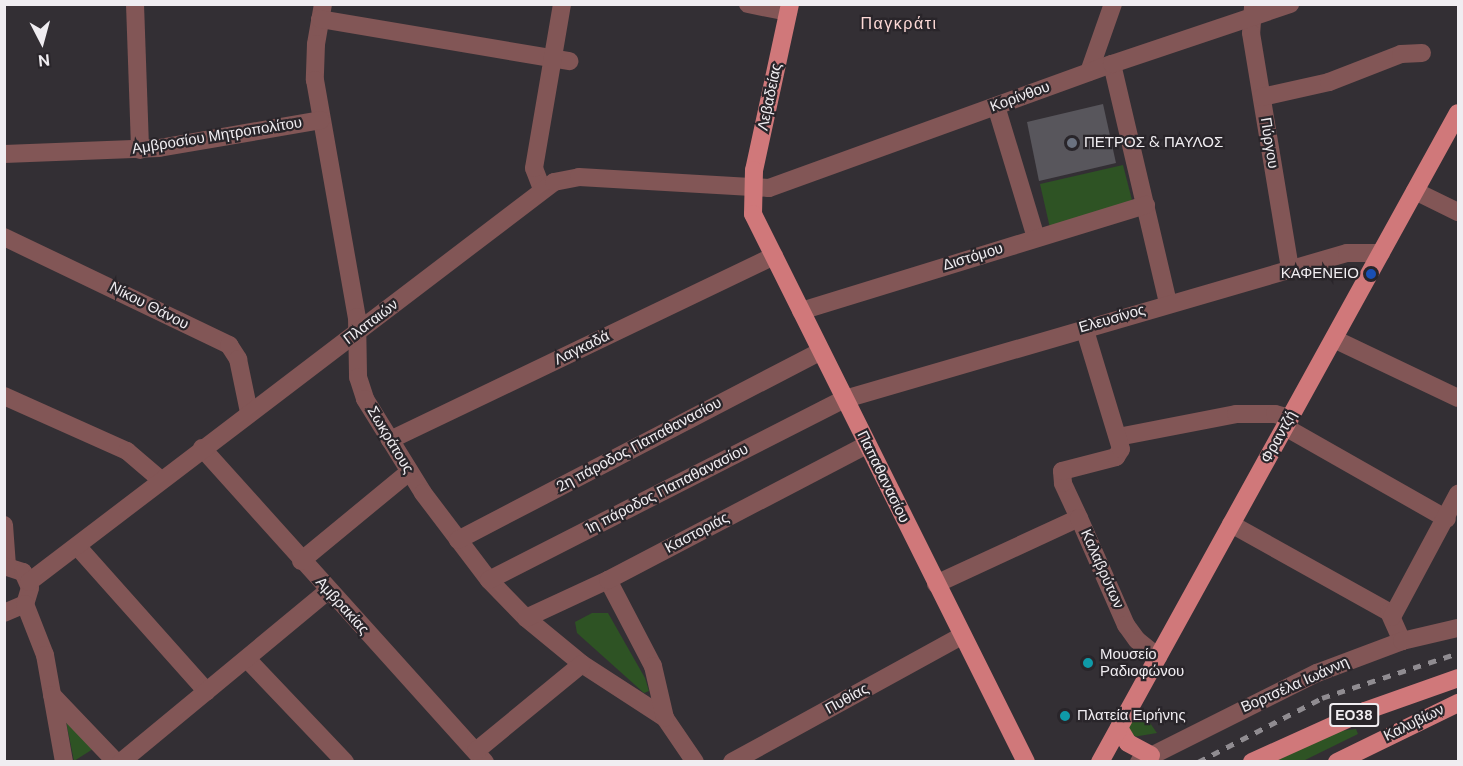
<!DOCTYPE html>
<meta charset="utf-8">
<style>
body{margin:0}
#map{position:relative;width:1463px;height:766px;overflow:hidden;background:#332f34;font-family:"DM Sans",sans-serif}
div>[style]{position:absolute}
.green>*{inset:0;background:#2e5324}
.building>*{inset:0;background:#58565c}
.minor>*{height:18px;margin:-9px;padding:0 9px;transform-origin:9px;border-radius:9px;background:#825656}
.major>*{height:18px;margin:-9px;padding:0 9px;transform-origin:9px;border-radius:9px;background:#d0787a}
.rail>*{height:4.5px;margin-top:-2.25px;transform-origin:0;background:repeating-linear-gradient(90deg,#908c91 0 8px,transparent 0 16px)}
.dots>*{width:16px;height:16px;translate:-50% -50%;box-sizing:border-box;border:3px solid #29252a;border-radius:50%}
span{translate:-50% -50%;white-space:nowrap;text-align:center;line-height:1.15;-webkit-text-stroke:4.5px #29252a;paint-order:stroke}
.shield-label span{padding:2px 4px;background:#29252a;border:2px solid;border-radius:4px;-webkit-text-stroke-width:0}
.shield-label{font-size:14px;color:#f0edf1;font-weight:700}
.street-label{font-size:15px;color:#f0edf1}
.poi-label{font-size:15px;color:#f0edf1}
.left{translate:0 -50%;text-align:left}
.right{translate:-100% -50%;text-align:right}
.neighbourhood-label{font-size:16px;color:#fdd9d6;letter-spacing:1.5px}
.frame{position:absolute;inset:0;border:6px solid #f0edf1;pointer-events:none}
.north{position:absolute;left:12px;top:12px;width:60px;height:60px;-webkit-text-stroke:4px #29252a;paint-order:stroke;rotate:174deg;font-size:16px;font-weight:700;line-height:24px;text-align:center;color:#f0edf1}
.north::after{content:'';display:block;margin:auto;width:21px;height:27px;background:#f0edf1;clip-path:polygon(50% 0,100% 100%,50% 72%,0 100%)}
</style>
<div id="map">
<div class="green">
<div style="clip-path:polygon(1123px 165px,1133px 204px,1050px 228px,1040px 184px)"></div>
<div style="clip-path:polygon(592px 613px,608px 613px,645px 678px,649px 691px,644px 693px,577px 633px,575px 622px)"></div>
<div style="clip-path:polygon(1138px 706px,1157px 733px,1133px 737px,1128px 728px)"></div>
<div style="clip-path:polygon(66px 721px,93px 749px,74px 761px)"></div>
<div style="clip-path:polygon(1356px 729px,1358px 734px,1303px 761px,1273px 762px,1340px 731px)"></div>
</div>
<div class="building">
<div style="clip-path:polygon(1103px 104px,1116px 163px,1039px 181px,1027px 122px)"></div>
</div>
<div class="minor">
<div style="left:135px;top:4px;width:146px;rotate:88deg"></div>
<div style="left:323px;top:4px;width:41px;rotate:99.9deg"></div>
<div style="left:316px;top:44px;width:36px;rotate:92deg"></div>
<div style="left:315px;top:80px;width:241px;rotate:80deg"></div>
<div style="left:357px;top:317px;width:60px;rotate:89deg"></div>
<div style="left:358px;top:377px;width:23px;rotate:72deg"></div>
<div style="left:365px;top:399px;width:110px;rotate:58.3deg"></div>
<div style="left:423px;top:493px;width:109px;rotate:52.8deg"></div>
<div style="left:489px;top:580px;width:53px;rotate:45.8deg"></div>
<div style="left:526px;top:618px;width:72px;rotate:39.4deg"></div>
<div style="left:582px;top:664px;width:99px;rotate:33deg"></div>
<div style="left:665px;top:718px;width:53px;rotate:55.7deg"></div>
<div style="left:748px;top:4px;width:41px;rotate:11.3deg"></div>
<div style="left:1253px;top:7px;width:26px;rotate:94deg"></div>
<div style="left:1251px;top:33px;width:239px;rotate:80.6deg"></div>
<div style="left:320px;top:19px;width:253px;rotate:9.6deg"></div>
<div style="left:1112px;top:64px;width:245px;rotate:76.8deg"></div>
<div style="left:1089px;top:72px;width:72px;rotate:-70.6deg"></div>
<div style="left:1262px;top:97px;width:69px;rotate:-12.6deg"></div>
<div style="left:1329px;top:82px;width:77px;rotate:-21.3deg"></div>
<div style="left:1401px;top:54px;width:21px;rotate:-3deg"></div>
<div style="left:996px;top:106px;width:138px;rotate:73.1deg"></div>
<div style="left:4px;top:154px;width:155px;rotate:-2.2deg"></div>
<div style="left:159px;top:148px;width:164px;rotate:-9.8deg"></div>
<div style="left:542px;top:189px;width:22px;rotate:-111deg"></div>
<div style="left:534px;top:168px;width:166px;rotate:-80.3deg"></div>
<div style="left:1415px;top:191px;width:48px;rotate:26deg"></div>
<div style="left:4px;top:237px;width:250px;rotate:25.6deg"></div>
<div style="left:229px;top:345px;width:17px;rotate:57deg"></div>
<div style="left:238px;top:359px;width:54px;rotate:78.3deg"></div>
<div style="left:801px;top:311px;width:361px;rotate:-17.1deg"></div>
<div style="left:1334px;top:339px;width:137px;rotate:25.4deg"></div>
<div style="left:4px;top:396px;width:135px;rotate:24.1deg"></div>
<div style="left:127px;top:451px;width:45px;rotate:40.5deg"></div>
<div style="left:1285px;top:427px;width:186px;rotate:29.6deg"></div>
<div style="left:1118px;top:437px;width:120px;rotate:-11deg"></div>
<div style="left:1236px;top:414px;width:39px"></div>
<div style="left:1275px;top:414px;width:16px;rotate:15deg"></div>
<div style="left:390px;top:440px;width:426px;rotate:-25.6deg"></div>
<div style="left:202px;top:448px;width:423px;rotate:48deg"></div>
<div style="left:1079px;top:518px;width:38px;rotate:-115deg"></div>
<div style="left:1063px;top:483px;width:12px;rotate:-95deg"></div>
<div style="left:1062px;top:471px;width:56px;rotate:-14.5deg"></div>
<div style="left:1116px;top:457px;width:9px;rotate:-58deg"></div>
<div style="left:1121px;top:449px;width:127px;rotate:-106.9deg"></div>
<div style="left:1231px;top:524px;width:181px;rotate:29.1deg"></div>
<div style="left:1389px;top:612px;width:32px;rotate:66deg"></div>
<div style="left:4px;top:525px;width:41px;rotate:85.8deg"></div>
<div style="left:458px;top:540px;width:409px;rotate:-27.5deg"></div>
<div style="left:77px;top:546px;width:195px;rotate:48.3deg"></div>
<div style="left:301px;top:561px;width:140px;rotate:-39.5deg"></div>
<div style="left:4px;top:566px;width:20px;rotate:18deg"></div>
<div style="left:23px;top:572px;width:17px;rotate:66deg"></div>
<div style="left:30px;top:588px;width:17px;rotate:107deg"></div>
<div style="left:25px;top:604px;width:23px;rotate:157deg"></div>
<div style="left:489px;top:580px;width:399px;rotate:-27deg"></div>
<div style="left:845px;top:399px;width:523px;rotate:-16.22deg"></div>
<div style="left:1347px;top:253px;width:34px"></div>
<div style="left:608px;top:580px;width:97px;rotate:62.4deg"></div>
<div style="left:653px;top:666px;width:53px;rotate:77deg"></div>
<div style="left:29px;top:582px;width:660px;rotate:-37.3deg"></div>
<div style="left:554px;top:182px;width:25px;rotate:-11deg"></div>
<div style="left:579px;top:177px;width:190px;rotate:3.3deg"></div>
<div style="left:769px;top:188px;width:365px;rotate:-19.9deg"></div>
<div style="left:1112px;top:64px;width:188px;rotate:-18.6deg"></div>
<div style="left:936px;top:584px;width:157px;rotate:-24.8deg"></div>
<div style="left:1079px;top:518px;width:117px;rotate:66.3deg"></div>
<div style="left:1126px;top:625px;width:19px;rotate:54deg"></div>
<div style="left:1137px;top:640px;width:27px;rotate:39deg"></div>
<div style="left:25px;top:604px;width:55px;rotate:68.6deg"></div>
<div style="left:45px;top:655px;width:109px;rotate:79.9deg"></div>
<div style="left:1392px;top:617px;width:140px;rotate:-61.8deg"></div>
<div style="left:526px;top:618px;width:90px;rotate:-24.9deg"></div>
<div style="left:608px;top:580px;width:291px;rotate:-27.6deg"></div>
<div style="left:247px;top:659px;width:142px;rotate:46.4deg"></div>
<div style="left:52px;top:695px;width:93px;rotate:46.3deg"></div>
<div style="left:476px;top:751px;width:137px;rotate:-39.4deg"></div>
<div style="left:121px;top:762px;width:268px;rotate:-39.6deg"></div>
<div style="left:732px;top:762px;width:261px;rotate:-28.8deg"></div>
<div style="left:1139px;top:762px;width:199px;rotate:-26.6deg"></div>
<div style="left:1317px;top:673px;width:91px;rotate:-20.6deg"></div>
<div style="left:1402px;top:641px;width:57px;rotate:-13.1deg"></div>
</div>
<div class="major">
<div style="left:790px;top:4px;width:170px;rotate:102.2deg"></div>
<div style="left:754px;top:170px;width:44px;rotate:91.3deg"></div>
<div style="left:753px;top:214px;width:612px;rotate:63.52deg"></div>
<div style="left:1119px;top:728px;width:17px;rotate:59deg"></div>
<div style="left:1128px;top:743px;width:26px;rotate:28deg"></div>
<div style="left:1100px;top:762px;width:741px;rotate:-61.12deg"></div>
<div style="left:1252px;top:762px;width:124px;rotate:-24.3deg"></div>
<div style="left:1365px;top:711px;width:99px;rotate:-19.5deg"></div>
<div style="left:1337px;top:762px;width:135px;rotate:-26deg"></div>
</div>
<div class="rail">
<div style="left:1198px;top:762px;width:140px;rotate:-27.3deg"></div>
<div style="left:1322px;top:698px;width:143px;rotate:-18.3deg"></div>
</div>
<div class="dots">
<div style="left:1072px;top:143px;background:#6b7280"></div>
<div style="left:1371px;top:274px;background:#1a4fb4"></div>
<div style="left:1088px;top:663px;background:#0f9aa8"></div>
<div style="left:1065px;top:716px;background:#0f9aa8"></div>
</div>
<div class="shield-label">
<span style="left:1354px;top:715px">ΕΟ38</span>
</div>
<div class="street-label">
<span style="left:770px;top:97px;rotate:-78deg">Λεβαδείας</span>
<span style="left:1020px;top:97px;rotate:-20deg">Κορίνθου</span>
<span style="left:217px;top:136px;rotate:-9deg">Αμβροσίου Μητροπολίτου</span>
<span style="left:1269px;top:143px;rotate:81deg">Πύργου</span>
<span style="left:973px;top:257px;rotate:-17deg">Διστόμου</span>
<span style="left:149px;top:306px;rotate:27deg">Νίκου Θάνου</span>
<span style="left:1112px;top:319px;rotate:-16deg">Ελευσίνος</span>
<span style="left:371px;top:322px;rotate:-37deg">Πλαταιών</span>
<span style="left:582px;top:348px;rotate:-26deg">Λαγκαδά</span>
<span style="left:1279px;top:437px;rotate:-61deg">Φραντζή</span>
<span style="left:390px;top:440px;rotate:59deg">Σωκράτους</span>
<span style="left:639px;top:445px;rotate:-28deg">2η πάροδος Παπαθανασίου</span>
<span style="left:883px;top:477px;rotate:64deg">Παπαθανασίου</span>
<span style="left:667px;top:489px;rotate:-27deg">1η πάροδος Παπαθανασίου</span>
<span style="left:697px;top:533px;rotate:-28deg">Καστοριάς</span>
<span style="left:1102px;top:569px;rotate:66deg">Καλαβρύτων</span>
<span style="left:342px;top:606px;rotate:48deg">Αμβρακίας</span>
<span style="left:1295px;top:685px;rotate:-24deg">Βορτσέλα Ιωάννη</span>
<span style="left:847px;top:699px;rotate:-29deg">Πυθίας</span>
<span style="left:1414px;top:723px;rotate:-26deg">Καλυβίων</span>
</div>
<div class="poi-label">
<span class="left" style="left:1084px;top:143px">ΠΕΤΡΟΣ &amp; ΠΑΥΛΟΣ</span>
<span class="right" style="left:1359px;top:274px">ΚΑΦΕΝΕΙΟ</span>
<span class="left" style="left:1100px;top:663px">Μουσείο<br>Ραδιοφώνου</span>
<span class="left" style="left:1077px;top:716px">Πλατεία Ειρήνης</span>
</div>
<div class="neighbourhood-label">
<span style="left:899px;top:24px">Παγκράτι</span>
</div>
<div class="frame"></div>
<div class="north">N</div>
</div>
